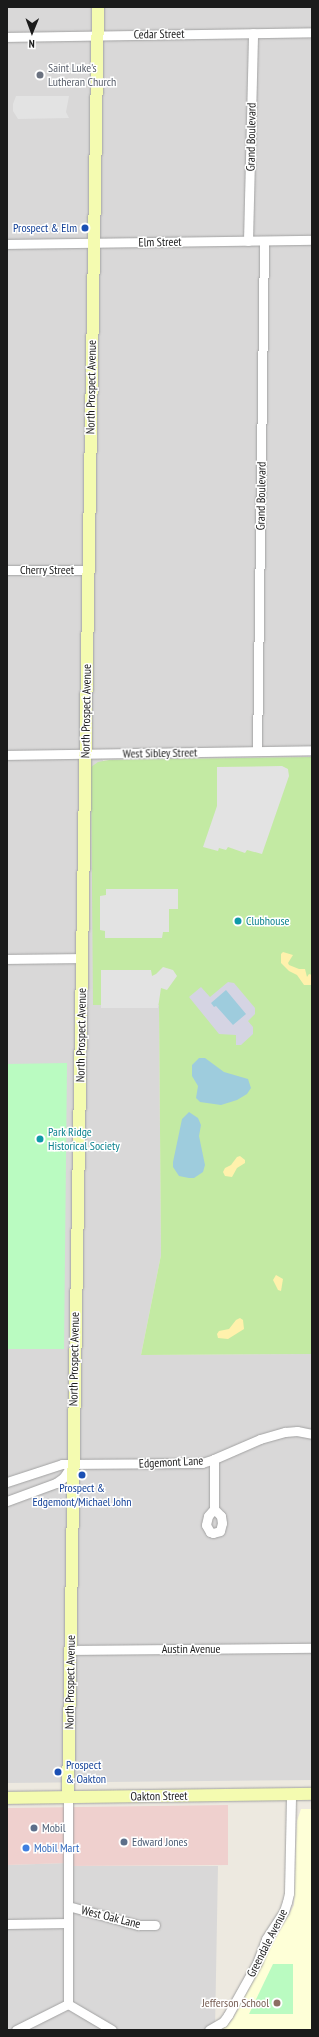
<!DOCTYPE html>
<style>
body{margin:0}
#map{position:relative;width:319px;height:2037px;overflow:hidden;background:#ede9e0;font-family:"PT Sans Narrow",sans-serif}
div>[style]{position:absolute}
.residential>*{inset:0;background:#d9d8d8}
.commercial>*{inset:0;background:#efd0ce}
.education>*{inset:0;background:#feffd7}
.grass>*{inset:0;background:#c3eaa3}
.sand>*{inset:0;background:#fff1ac}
.park>*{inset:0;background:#bafbc1}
.parking>*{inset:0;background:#e3e3e3}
.plaza>*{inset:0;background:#d5d4e3}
.water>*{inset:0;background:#9eccdd}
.roads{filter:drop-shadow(0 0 1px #a2a2a2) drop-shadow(0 0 1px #a2a2a2)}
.street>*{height:9px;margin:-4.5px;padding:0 4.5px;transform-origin:4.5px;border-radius:4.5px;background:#fff}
.secondary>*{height:12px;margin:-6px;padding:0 6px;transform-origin:6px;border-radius:6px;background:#f4fbb0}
.dots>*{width:11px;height:11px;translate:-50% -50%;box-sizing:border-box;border:2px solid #fff;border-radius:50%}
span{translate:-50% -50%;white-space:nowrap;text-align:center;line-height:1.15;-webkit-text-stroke:3px #fff;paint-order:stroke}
.street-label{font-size:12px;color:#1b1b1b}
.worship-label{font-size:12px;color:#5b616d}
.left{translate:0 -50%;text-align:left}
.transit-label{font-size:12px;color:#164399}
.right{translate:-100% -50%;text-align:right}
.culture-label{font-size:12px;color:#0d838f}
.service-label{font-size:12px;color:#4e5e75}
.shop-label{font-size:12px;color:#366cbe}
.education-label{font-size:12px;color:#785e54}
.frame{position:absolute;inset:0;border:8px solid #1b1b1b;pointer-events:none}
.north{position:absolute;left:12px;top:12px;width:40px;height:40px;-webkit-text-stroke:3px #fff;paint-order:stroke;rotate:181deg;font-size:11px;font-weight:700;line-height:16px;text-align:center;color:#1b1b1b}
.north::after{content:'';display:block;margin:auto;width:14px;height:18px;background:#1b1b1b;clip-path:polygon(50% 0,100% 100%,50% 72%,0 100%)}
</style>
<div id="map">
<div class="residential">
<div style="clip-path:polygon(7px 7px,312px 7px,312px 757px,103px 760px,93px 1005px,159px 1005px,161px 1255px,141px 1355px,312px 1354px,312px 1780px,7px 1783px)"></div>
<div style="clip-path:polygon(67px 1863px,68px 1866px,218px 1866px,215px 2030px,7px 2030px,7px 1865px)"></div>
</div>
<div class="commercial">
<div style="clip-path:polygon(228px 1805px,228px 1865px,67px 1866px,67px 1863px,7px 1865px,7px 1808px)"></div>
</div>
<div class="education">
<div style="clip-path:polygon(301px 1809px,312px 1809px,312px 2030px,221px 2030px,232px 2020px,294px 1905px,297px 1821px)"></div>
</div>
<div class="grass">
<div style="clip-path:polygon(312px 757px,312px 1354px,141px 1355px,161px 1255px,159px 1005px,93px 1005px,91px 767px,98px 762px,109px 760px)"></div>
</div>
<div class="sand">
<div style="clip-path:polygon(283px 952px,293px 955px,288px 963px,289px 965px,299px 969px,305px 969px,307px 977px,309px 974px,312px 975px,311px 985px,304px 985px,297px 975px,289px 971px,281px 963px,281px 954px)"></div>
<div style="clip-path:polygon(240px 1156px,245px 1160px,245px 1163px,237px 1168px,232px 1177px,225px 1176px,223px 1172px,225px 1168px,231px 1165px,237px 1157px)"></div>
<div style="clip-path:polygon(276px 1275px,283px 1279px,281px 1291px,278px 1290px,273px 1280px)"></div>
<div style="clip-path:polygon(240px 1318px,243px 1320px,244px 1329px,228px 1339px,218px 1338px,217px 1334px,219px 1331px,229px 1329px,236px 1320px)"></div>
</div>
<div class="park">
<div style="clip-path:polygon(67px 1063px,64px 1349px,7px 1349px,7px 1064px)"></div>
<div style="clip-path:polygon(273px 1964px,293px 1964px,293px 2014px,249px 2014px)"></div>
</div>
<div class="parking">
<div style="clip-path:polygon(16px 96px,69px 96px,66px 112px,69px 118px,18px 119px,13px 111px,13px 104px)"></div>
<div style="clip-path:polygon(282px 766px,288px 769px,289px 776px,262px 854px,247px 850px,245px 853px,228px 847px,226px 850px,219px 848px,218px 851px,203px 847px,217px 806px,217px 767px)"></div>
<div style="clip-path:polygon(106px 889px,178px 889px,178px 909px,169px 909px,169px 932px,163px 932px,162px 938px,105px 938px,105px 931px,100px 930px,100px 896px,106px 895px)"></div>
<div style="clip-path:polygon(163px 967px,173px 970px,177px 976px,167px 990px,161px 988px,158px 1008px,101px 1008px,101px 970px,151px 970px,152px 976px,156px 974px)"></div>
</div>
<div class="plaza">
<div style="clip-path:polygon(228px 982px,234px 983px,255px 1008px,255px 1014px,248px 1021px,253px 1027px,253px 1034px,241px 1045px,236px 1045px,236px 1035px,219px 1034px,189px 997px,201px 987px,210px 997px)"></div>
</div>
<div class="water">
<div style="clip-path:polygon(226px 990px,246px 1014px,233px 1025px,216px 1006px,214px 1007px,211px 1003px)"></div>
<div style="clip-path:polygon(199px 1058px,205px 1058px,224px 1072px,248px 1079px,251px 1088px,247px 1094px,237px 1100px,221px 1105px,200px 1102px,196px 1098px,198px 1086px,192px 1076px,192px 1065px)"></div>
<div style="clip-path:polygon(189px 1112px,198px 1118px,201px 1125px,199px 1136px,205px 1165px,203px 1172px,194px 1178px,189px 1178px,179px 1176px,173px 1167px,173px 1162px,182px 1119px)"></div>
</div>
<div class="roads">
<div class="street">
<div style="left:7px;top:37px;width:305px;rotate:-0.9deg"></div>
<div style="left:248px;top:241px;width:208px;rotate:-88.6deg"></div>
<div style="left:7px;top:244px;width:305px;rotate:-0.8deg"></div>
<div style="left:7px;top:570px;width:81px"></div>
<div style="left:257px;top:751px;width:510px;rotate:-89.21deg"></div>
<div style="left:7px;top:755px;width:305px;rotate:-0.9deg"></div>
<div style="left:7px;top:959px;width:75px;rotate:-0.8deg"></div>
<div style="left:7px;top:1482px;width:58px;rotate:-18.1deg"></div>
<div style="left:62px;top:1464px;width:140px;rotate:-0.4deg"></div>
<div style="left:202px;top:1463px;width:13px;rotate:-18deg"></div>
<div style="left:214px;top:1459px;width:50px;rotate:-23.5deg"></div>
<div style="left:260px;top:1439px;width:26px;rotate:-16deg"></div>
<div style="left:285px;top:1432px;width:12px;rotate:-5deg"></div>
<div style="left:297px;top:1431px;width:15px;rotate:11deg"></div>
<div style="left:7px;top:1501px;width:52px;rotate:-20.2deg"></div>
<div style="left:56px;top:1483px;width:9px;rotate:-36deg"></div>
<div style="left:63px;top:1478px;width:16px;rotate:-55deg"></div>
<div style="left:214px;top:1509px;width:9px;rotate:131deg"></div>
<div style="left:208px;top:1516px;width:9px;rotate:103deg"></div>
<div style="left:206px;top:1525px;width:8px;rotate:60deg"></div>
<div style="left:210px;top:1532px;width:3px;rotate:18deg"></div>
<div style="left:213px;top:1533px;width:7px;rotate:-16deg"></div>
<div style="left:220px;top:1531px;width:8px;rotate:-76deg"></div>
<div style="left:222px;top:1523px;width:7px;rotate:-98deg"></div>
<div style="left:221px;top:1516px;width:10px;rotate:-135deg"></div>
<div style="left:214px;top:1509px;width:50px;rotate:-90deg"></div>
<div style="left:71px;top:1650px;width:241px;rotate:-0.5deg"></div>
<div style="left:68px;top:1906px;width:73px;rotate:15.2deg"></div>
<div style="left:138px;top:1925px;width:17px"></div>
<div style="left:7px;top:1924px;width:61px;rotate:-0.9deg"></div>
<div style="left:68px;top:2004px;width:207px;rotate:-90deg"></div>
<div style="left:68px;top:2004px;width:51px;rotate:30.6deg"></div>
<div style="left:16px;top:2030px;width:58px;rotate:-26.6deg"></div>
<div style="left:209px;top:2030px;width:16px;rotate:-30deg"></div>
<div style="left:223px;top:2022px;width:9px;rotate:-54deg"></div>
<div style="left:228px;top:2015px;width:60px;rotate:-60.9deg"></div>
<div style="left:257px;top:1963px;width:26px;rotate:-69deg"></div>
<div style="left:266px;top:1939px;width:33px;rotate:-57deg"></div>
<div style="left:284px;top:1911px;width:9px;rotate:-72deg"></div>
<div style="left:287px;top:1902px;width:9px;rotate:-77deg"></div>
<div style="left:289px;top:1893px;width:99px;rotate:-88.8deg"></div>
</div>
<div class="secondary">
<div style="left:68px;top:1797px;width:1790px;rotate:-89.04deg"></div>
<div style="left:7px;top:1798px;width:305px;rotate:-0.8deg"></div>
</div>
</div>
<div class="dots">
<div style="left:40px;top:75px;background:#6b7280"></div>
<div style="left:85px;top:228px;background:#1a4fb4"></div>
<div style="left:238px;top:921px;background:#0f9aa8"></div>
<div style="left:40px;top:1139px;background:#0f9aa8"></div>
<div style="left:82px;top:1475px;background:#1a4fb4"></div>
<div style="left:58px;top:1772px;background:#1a4fb4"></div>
<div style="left:34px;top:1828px;background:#5c6f8a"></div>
<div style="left:124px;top:1842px;background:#5c6f8a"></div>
<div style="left:26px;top:1848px;background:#3f7fe0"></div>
<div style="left:277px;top:2003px;background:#8d6e63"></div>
</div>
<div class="street-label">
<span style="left:159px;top:34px;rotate:-1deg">Cedar Street</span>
<span style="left:251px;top:137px;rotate:-89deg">Grand Boulevard</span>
<span style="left:160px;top:242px;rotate:-1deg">Elm Street</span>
<span style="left:91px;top:387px;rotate:-89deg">North Prospect Avenue</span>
<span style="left:261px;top:496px;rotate:-89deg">Grand Boulevard</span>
<span style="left:47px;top:570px">Cherry Street</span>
<span style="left:86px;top:711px;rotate:-89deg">North Prospect Avenue</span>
<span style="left:160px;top:753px;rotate:-1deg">West Sibley Street</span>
<span style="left:81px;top:1035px;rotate:-89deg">North Prospect Avenue</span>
<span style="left:74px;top:1359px;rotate:-89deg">North Prospect Avenue</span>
<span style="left:171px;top:1462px;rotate:-3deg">Edgemont Lane</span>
<span style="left:191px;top:1649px">Austin Avenue</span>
<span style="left:70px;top:1682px;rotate:-89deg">North Prospect Avenue</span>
<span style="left:159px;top:1796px;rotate:-1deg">Oakton Street</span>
<span style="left:111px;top:1917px;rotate:14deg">West Oak Lane</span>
<span style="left:267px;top:1943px;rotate:-63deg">Greendale Avenue</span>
</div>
<div class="worship-label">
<span class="left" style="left:48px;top:75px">Saint Luke's<br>Lutheran Church</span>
</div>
<div class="transit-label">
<span class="right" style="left:77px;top:228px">Prospect &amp; Elm</span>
<span style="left:82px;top:1495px">Prospect &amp;<br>Edgemont/Michael John</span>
<span class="left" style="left:66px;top:1772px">Prospect<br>&amp; Oakton</span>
</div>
<div class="culture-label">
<span class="left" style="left:246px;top:921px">Clubhouse</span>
<span class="left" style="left:48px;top:1139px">Park Ridge<br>Historical Society</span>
</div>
<div class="service-label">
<span class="left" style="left:42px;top:1828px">Mobil</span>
<span class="left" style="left:132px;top:1842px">Edward Jones</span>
</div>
<div class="shop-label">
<span class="left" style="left:34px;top:1848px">Mobil Mart</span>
</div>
<div class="education-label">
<span class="right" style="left:269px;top:2003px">Jefferson School</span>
</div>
<div class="frame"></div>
<div class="north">N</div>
</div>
